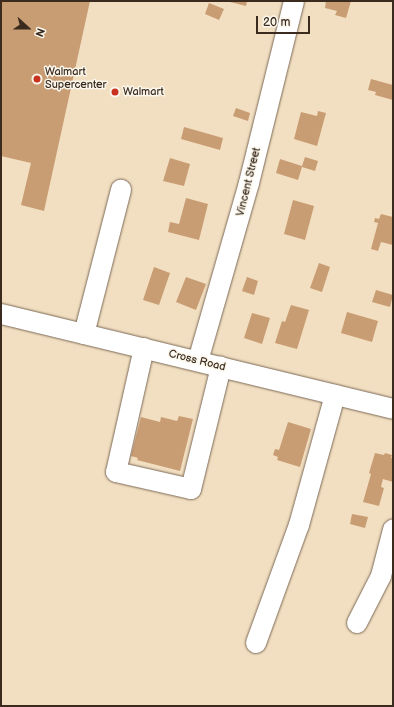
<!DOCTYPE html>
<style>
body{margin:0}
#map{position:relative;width:394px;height:707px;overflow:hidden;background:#f2dfc1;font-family:"Balsamiq Sans",sans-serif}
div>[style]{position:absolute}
.building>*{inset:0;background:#c99d73}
.roads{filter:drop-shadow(0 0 1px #7b6957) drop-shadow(0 0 1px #7b6957)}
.minor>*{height:20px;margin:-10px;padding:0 10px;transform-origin:10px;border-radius:10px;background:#fff}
.dots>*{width:11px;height:11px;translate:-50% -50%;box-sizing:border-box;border:2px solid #fbf7ec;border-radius:50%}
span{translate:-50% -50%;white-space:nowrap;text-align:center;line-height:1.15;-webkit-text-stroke:3px #fbf7ec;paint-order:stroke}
.poi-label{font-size:11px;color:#3b2a1e}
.left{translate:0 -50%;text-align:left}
.street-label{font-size:11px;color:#3b2a1e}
.frame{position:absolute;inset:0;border:2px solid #3b2a1e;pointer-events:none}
.north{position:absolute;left:8px;top:8px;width:40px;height:40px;-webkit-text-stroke:3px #fbf7ec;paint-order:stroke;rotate:111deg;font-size:11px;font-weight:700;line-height:16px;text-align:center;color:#3b2a1e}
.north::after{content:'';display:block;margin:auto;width:14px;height:18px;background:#3b2a1e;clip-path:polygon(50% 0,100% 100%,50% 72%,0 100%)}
.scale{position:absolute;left:256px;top:16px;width:54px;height:18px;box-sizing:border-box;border:2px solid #3b2a1e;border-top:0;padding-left:5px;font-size:12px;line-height:14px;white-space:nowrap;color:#3b2a1e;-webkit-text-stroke:3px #fbf7ec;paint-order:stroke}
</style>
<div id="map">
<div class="building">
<div style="clip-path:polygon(1px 1px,90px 1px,44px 211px,21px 205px,31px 163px,1px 156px)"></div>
<div style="clip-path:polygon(226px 1px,247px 1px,246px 6px)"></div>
<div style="clip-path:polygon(326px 1px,351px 1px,346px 18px,335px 15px,337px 11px,325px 8px)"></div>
<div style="clip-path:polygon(209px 3px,224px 9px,219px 20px,205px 14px)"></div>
<div style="clip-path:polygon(371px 79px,393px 85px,393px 100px,375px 95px,376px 92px,368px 90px)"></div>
<div style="clip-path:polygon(236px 108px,250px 113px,248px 121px,233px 116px)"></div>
<div style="clip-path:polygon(318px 111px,326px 113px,317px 146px,294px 139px,301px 112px,317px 116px)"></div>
<div style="clip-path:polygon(184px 127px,223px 138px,220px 150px,181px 139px)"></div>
<div style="clip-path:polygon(305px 157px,318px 161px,315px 171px,302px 167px,298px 180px,276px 173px,280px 159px,302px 166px)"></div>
<div style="clip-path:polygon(170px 158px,190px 164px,184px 186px,163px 181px)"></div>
<div style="clip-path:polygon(186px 198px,208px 204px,199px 240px,168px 232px,170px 222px,179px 224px)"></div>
<div style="clip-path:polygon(293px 200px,314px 206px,305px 240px,284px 234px)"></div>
<div style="clip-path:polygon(381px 214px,393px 217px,393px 245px,381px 242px,378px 251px,371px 249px,378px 223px,374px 222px,375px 218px,379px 219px)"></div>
<div style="clip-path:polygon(319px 263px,330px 267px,322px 292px,310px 288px)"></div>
<div style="clip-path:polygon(154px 267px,170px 273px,159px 305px,143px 300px)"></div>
<div style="clip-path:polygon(186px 277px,206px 284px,196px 310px,176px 302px)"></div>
<div style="clip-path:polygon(247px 277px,258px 281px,254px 295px,242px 291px)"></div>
<div style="clip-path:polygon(376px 290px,393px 295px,390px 307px,372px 302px)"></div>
<div style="clip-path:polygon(291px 305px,309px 310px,297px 349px,275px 343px,282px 321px,285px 322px)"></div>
<div style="clip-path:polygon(347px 312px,378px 321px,372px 342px,341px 333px)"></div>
<div style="clip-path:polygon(252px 313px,270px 318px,262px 344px,244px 338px)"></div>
<div style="clip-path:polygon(179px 416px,193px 419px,180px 471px,137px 460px,138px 458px,131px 456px,141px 417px,160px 422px,161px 417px,177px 421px)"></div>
<div style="clip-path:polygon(288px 422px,311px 429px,300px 467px,277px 460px,278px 457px,273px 455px,275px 449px,279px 450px)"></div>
<div style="clip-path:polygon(375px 453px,384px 455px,385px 453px,392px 455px,391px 458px,393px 458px,393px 482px,383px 479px,381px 487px,384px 488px,379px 506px,363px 502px,371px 474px,369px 473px)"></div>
<div style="clip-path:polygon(352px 514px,368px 517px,365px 528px,350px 524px)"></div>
</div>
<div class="roads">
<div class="minor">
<div style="left:1px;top:314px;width:403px;rotate:13.6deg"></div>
<div style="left:84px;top:334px;width:149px;rotate:-75.6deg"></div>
<div style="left:144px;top:348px;width:127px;rotate:102.7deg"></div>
<div style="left:116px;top:472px;width:77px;rotate:12.8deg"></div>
<div style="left:191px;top:489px;width:126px;rotate:-76.2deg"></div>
<div style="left:198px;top:361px;width:185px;rotate:-74deg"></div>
<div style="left:249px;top:183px;width:187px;rotate:-76.1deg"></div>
<div style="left:357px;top:623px;width:53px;rotate:-62.9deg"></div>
<div style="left:381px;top:576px;width:48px;rotate:-75.4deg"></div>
<div style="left:256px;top:643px;width:126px;rotate:-70deg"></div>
<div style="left:299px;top:525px;width:135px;rotate:-74.5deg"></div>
</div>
</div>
<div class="dots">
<div style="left:37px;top:79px;background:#c8321e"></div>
<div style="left:115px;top:92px;background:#c8321e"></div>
</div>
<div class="poi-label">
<span class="left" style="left:45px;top:79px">Walmart<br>Supercenter</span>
<span class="left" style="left:123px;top:92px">Walmart</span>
</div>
<div class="street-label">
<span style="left:249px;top:182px;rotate:-76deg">Vincent Street</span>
<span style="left:197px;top:361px;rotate:14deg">Cross Road</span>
</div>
<div class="frame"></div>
<div class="north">N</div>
<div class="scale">20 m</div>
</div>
